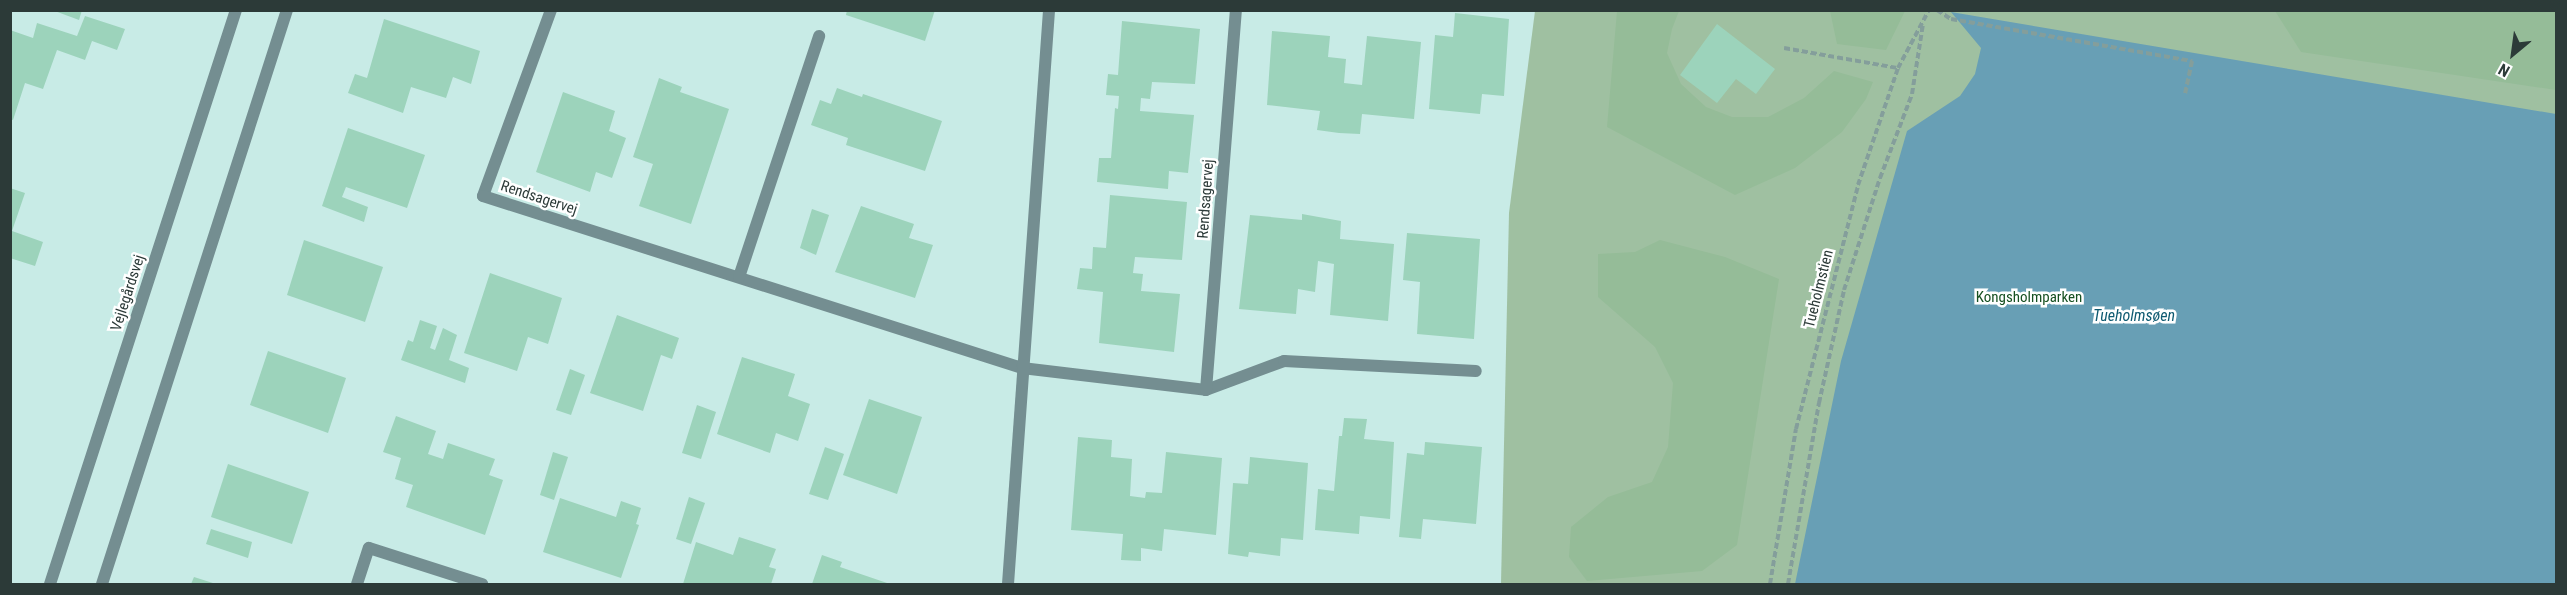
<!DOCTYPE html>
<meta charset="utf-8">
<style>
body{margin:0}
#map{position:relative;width:2567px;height:595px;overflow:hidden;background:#c8ebe6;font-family:"Roboto Condensed",sans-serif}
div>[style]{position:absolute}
.green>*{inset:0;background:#9fc0a1}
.forest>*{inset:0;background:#95bc98}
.water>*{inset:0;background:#689fb5}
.building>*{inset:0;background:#9cd3bb}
.path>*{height:4px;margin-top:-2px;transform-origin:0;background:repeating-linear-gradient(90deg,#849e9b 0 6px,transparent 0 9px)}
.minor>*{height:12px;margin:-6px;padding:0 6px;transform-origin:6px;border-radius:6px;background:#748e91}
.tertiary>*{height:12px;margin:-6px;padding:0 6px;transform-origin:6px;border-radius:6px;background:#748e91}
span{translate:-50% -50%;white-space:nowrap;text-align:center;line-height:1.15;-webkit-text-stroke:5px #fff;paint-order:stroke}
.street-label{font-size:15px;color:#2c3a38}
.park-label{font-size:15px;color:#165021}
.water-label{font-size:16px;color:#0f5a71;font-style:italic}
.frame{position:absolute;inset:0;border:12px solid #2c3a38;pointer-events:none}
.north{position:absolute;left:2483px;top:24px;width:60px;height:60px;-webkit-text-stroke:4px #fff;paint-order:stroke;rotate:209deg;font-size:16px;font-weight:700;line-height:24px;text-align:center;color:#2c3a38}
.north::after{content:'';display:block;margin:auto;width:21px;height:27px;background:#2c3a38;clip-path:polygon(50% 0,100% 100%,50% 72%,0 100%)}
</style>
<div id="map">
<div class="green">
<div style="clip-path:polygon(1535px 11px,2556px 11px,2556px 584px,1501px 584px,1509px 213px)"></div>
</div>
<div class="forest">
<div style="clip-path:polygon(1617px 11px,1679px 11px,1672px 29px,1667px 53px,1681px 84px,1706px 107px,1732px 117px,1768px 117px,1804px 98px,1834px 71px,1873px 82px,1866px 99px,1842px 132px,1795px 168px,1735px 195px,1607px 127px)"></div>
<div style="clip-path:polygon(1830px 11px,1905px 11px,1886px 50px,1837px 44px)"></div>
<div style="clip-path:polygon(2275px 11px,2556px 11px,2556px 90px,2301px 52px)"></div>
<div style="clip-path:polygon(1660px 240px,1725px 257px,1779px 279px,1737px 545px,1702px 571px,1587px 581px,1569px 557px,1571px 527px,1608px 497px,1652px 482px,1668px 447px,1673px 383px,1655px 347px,1598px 297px,1598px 254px,1635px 252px)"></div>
</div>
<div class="water">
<div style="clip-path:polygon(1951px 12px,2556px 114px,2556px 584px,1795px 584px,1841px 361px,1907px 131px,1960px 96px,1975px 74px,1981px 48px)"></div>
</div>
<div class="building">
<div style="clip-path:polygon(52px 10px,82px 10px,79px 20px)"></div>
<div style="clip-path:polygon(847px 10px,935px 10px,925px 41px,846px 15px)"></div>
<div style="clip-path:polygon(1455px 13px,1509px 19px,1504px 96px,1482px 94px,1480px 114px,1429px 109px,1435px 35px,1453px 37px)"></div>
<div style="clip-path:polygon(85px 16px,125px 29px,117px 50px,92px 41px,85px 60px,57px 50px,43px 89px,25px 83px,13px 120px,10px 119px,10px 30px,33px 38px,37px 23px,77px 36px)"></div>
<div style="clip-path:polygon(384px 19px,480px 51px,471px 84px,453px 77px,446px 98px,411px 87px,403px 113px,348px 93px,355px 74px,367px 78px)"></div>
<div style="clip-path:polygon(1122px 21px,1200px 29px,1195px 84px,1152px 82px,1150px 99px,1141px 98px,1140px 111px,1194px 115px,1188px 173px,1169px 171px,1168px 189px,1097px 182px,1099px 158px,1111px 158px,1115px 108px,1118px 109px,1119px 96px,1106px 95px,1108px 74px,1118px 75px)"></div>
<div style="clip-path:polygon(1717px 24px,1775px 69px,1756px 94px,1736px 79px,1717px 103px,1680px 75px)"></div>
<div style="clip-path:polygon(1272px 31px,1330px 36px,1328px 57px,1346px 59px,1344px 83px,1362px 85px,1367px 36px,1421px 42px,1414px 119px,1362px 114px,1360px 134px,1339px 133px,1317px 130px,1320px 111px,1267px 105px)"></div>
<div style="clip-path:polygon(659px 78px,682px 87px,680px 92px,729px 109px,691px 224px,639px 206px,653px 164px,633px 157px)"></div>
<div style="clip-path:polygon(837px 88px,862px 97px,863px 94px,942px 121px,925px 171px,846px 145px,848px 138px,811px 125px,820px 100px,831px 104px)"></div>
<div style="clip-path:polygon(563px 92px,615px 111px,609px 131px,626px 138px,612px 178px,596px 172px,590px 192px,536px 172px)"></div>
<div style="clip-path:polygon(348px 128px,425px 155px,407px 208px,346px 187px,342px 197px,368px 207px,364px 222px,322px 206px)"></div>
<div style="clip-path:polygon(10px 188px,25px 193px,12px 231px,43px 242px,35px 266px,10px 258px)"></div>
<div style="clip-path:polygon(1110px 195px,1187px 202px,1182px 260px,1135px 257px,1133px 273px,1143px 274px,1141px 291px,1180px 294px,1174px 352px,1099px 343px,1103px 292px,1077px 289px,1080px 268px,1092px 269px,1093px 247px,1106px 248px)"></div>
<div style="clip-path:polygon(861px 206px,914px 224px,909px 238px,933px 245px,915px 298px,835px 272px)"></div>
<div style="clip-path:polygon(812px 209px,829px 215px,816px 255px,800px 248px)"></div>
<div style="clip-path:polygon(1302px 214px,1341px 221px,1340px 239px,1394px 244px,1388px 321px,1330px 315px,1334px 264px,1318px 261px,1315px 292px,1298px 289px,1296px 314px,1239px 309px,1250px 215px,1302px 220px)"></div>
<div style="clip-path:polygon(1407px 233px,1480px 239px,1474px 339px,1417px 334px,1420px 282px,1403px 280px)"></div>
<div style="clip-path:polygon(304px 240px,383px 267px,365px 322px,287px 295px)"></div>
<div style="clip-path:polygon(490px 273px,562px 298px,548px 344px,528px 337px,517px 371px,464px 353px)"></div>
<div style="clip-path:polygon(617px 315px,679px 338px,672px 359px,661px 355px,643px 411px,590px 393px)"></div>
<div style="clip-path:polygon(420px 320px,437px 326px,430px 348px,435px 350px,443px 328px,457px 335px,449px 360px,469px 368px,465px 383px,401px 360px,408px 340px,413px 342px)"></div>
<div style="clip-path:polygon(268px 351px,346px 378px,328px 433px,250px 405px)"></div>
<div style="clip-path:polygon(742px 357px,795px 374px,788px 396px,810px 404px,798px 441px,776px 433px,770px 453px,717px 434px)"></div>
<div style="clip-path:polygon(570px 369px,585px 375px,571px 415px,556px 410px)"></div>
<div style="clip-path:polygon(869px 399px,922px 417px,897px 494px,843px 475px)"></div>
<div style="clip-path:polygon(697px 405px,716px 412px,701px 459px,682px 453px)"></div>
<div style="clip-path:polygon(396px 416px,436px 431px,428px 454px,443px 459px,448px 443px,495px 459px,489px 475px,503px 480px,485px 535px,406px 507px,413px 485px,395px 479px,401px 458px,383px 452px)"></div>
<div style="clip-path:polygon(1344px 418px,1367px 419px,1364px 439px,1394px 442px,1390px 519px,1360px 516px,1359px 534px,1315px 530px,1318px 489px,1334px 491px,1339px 436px,1342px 436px)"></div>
<div style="clip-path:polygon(1078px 437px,1112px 440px,1111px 457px,1132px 459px,1130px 496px,1145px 498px,1146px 492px,1162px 493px,1166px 452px,1222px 458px,1216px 535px,1164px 529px,1162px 551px,1141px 548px,1141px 561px,1121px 560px,1123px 534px,1071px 530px)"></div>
<div style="clip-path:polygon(1425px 442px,1482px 447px,1476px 524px,1423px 519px,1421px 539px,1399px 537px,1407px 453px,1424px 455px)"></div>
<div style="clip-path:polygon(825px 447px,844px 454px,828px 500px,809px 494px)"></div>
<div style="clip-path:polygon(553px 452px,568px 457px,554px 500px,540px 495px)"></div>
<div style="clip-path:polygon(1250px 457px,1308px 463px,1303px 540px,1281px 538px,1280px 556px,1249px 552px,1248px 557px,1228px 554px,1233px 483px,1248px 484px)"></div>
<div style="clip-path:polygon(228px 464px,309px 492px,292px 544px,211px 517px)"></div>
<div style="clip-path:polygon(689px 497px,705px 503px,691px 544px,676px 539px)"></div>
<div style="clip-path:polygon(560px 498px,616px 517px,621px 501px,641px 508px,636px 524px,639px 525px,621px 578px,543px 552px)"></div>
<div style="clip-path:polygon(211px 529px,252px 542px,248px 558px,206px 544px)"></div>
<div style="clip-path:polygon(739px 537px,776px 549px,769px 567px,776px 569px,771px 584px,683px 584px,696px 542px,733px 555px)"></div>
<div style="clip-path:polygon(822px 555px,842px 562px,840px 567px,890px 584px,812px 584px)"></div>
<div style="clip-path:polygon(194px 577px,216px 584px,191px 584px)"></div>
</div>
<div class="path">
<div style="left:1937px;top:10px;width:17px;rotate:33deg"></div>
<div style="left:1951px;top:19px;width:245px;rotate:9.9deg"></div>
<div style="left:2192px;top:61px;width:33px;rotate:102deg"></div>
<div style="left:1784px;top:48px;width:116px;rotate:10deg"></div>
<div style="left:1770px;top:584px;width:157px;rotate:-80.5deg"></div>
<div style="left:1796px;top:429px;width:252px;rotate:-75.7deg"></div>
<div style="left:1858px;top:185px;width:124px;rotate:-71.1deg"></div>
<div style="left:1898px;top:68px;width:66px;rotate:-61.9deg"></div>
<div style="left:1788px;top:584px;width:184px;rotate:-80.3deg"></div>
<div style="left:1819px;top:403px;width:116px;rotate:-77.5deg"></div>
<div style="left:1844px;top:290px;width:118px;rotate:-72.2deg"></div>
<div style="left:1880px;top:178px;width:90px;rotate:-69.1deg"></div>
<div style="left:1912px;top:94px;width:71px;rotate:-81.1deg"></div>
</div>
<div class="minor">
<div style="left:551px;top:10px;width:198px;rotate:110.1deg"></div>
<div style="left:483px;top:196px;width:566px;rotate:17.7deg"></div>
<div style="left:1022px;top:368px;width:185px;rotate:6.8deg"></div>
<div style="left:1206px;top:390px;width:83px;rotate:-20.4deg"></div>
<div style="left:1284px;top:361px;width:192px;rotate:3deg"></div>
<div style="left:739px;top:277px;width:254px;rotate:-71.6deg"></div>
<div style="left:1206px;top:390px;width:381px;rotate:-85.5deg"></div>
<div style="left:357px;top:584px;width:38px;rotate:-72deg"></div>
<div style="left:369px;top:548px;width:119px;rotate:17.7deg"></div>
<div style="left:1008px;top:584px;width:575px;rotate:-85.91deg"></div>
</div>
<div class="tertiary">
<div style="left:50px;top:584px;width:603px;rotate:-72.05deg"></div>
<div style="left:102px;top:584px;width:603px;rotate:-72.14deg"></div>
</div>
<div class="street-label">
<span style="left:539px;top:198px;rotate:18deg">Rendsagervej</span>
<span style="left:1206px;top:199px;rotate:-86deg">Rendsagervej</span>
<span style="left:1819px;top:289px;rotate:-76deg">Tueholmstien</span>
<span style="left:128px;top:293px;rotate:-72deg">Vejlegårdsvej</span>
</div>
<div class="park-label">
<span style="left:2029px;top:298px">Kongsholmparken</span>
</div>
<div class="water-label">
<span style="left:2134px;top:316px">Tueholmsøen</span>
</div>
<div class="frame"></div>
<div class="north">N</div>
</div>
